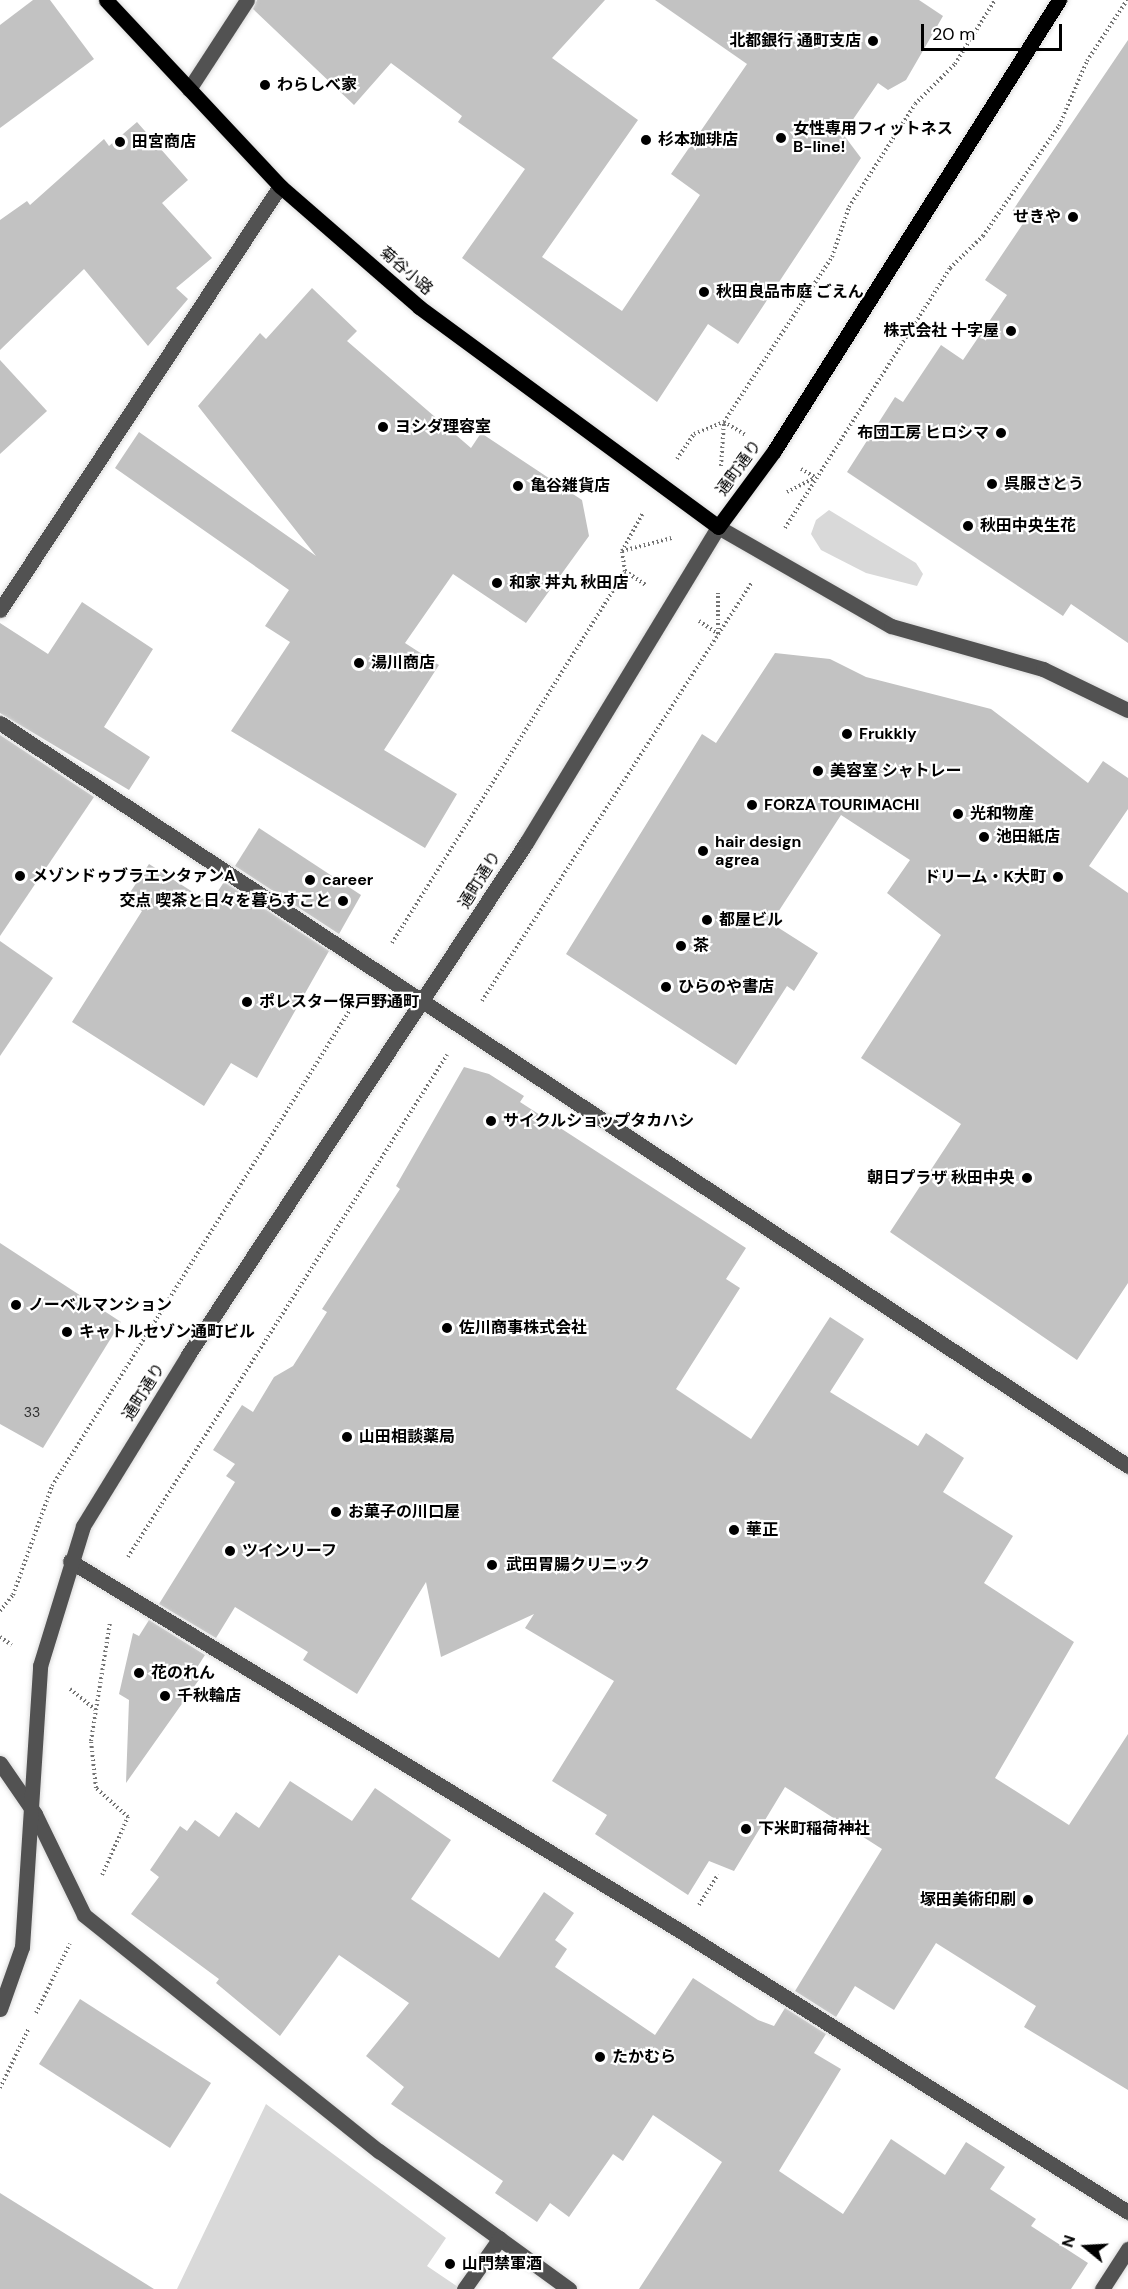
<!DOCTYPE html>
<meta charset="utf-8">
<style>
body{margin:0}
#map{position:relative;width:1128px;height:2289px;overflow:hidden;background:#fff;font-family:"DM Sans","Noto Sans JP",sans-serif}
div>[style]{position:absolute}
.green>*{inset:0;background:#d9d9d9}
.building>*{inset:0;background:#c2c2c2}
.path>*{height:4px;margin-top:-2px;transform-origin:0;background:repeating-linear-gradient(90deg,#747474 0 1.5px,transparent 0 4.5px)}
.roads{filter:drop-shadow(0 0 2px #dbdbdb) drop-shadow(0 0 2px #dbdbdb)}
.minor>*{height:15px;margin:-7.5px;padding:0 7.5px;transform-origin:7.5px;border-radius:7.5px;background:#525252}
.major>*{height:15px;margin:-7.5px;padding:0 7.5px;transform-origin:7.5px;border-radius:7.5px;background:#000}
.dots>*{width:16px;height:16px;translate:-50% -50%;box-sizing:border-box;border:3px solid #fff;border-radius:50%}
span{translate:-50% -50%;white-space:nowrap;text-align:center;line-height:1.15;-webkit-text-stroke:4.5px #fff;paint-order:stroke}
.number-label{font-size:14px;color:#303030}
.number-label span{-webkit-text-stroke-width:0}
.poi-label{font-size:16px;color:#000;font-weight:700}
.right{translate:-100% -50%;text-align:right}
.left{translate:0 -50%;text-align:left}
.street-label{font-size:16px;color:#000}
.north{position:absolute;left:1056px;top:2217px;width:60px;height:60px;-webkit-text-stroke:4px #fff;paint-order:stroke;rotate:288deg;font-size:16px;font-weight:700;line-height:24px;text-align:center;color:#000}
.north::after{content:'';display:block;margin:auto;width:21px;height:27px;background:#000;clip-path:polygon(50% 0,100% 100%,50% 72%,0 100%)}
.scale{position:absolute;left:921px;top:24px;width:141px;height:27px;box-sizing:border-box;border:3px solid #000;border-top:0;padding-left:8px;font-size:18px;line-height:21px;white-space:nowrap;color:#000;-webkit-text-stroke:4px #fff;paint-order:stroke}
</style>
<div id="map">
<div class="green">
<div style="clip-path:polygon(829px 510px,916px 563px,923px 574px,917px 586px,866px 573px,821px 550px,811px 534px,816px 520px)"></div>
<div style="clip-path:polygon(266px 2104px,446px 2238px,427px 2266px,461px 2289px,177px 2289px)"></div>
</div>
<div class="building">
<div style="clip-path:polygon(33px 0,50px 0,94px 59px,0 128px,0 25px)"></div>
<div style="clip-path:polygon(257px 0,605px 0,552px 58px,638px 120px,542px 257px,622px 311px,700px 195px,671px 174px,747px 64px,655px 0,919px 0,943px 16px,906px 80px,888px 90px,878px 83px,843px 134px,861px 158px,738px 344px,708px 324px,657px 402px,462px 258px,525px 169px,458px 122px,462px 116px,391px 63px,354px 105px,253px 9px)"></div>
<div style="clip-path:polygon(1128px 40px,1128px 643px,1071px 604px,1063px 616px,847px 472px,895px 397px,903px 402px,941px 345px,963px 360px,1007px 295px,985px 280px,1024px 222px,1011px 213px)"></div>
<div style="clip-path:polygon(137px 122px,188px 180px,162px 203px,212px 258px,176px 288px,188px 299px,148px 346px,84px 269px,0 350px,0 220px,27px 201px,30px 205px,104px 139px,109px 146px)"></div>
<div style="clip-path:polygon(312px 288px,357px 331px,347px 341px,471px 448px,481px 433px,582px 500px,589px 536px,526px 623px,453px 574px,405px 643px,439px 665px,384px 750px,457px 794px,425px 848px,231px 731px,290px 642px,265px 626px,289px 590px,115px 468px,139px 432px,316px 556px,198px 406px,260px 333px,266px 339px)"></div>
<div style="clip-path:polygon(0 360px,47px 411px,0 454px)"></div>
<div style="clip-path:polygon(82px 602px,153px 649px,104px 727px,150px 757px,129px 790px,0 713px,0 623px,48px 654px)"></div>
<div style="clip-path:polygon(775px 653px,830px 659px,866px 677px,991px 709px,1088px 783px,1103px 761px,1128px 778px,1128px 809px,1089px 866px,1128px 893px,1128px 1283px,1077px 1360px,890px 1232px,961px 1124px,861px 1058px,941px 935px,887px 893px,910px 860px,841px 815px,771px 923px,818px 953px,794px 991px,787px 986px,736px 1065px,566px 954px,702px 734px,716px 743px)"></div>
<div style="clip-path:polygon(0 735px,94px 797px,0 936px)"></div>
<div style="clip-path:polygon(259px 828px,361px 895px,339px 934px,235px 866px)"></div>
<div style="clip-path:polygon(149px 864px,210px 903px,224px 882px,329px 951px,257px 1078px,231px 1063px,204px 1106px,72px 1022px,142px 911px,125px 900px)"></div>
<div style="clip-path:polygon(0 941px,53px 978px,0 1056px)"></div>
<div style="clip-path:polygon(464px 1067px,489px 1074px,524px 1096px,520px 1102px,746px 1248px,726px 1279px,740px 1288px,676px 1389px,751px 1439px,830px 1317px,864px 1339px,830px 1392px,918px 1446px,926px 1433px,964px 1458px,943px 1492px,1013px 1536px,984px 1583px,1074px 1642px,995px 1778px,1069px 1825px,1128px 1734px,1128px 2090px,1024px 2027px,1036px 2006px,936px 1943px,894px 2010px,855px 1986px,836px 2017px,795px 1991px,882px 1849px,785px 1787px,734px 1871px,709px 1861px,688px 1895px,595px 1834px,607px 1815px,552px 1781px,614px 1681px,525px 1628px,534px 1614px,441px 1657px,426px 1582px,357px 1694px,303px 1660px,308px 1652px,235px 1607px,216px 1638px,159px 1604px,235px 1482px,226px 1476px,235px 1464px,213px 1450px,242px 1405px,253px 1412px,274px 1377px,293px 1366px,327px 1312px,322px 1309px,400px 1189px,396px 1186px)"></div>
<div style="clip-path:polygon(0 1243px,121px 1322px,43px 1448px,0 1424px)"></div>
<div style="clip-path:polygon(149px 1620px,205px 1655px,196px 1669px,203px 1674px,126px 1783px,129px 1700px,119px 1694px,133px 1633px,139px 1636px)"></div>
<div style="clip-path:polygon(290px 1781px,352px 1821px,375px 1788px,451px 1840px,411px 1899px,499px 1958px,544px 1892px,574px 1913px,555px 1940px,567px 1949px,555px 1967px,655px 2035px,693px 1978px,758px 2020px,774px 2026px,785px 2008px,826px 2034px,814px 2053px,841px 2069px,779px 2171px,843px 2214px,891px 2139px,945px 2175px,966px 2142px,1005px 2167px,990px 2189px,1036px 2219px,1031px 2226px,1088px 2263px,1071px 2289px,639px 2289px,722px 2162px,653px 2115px,623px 2161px,613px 2154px,569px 2217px,550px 2203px,537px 2222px,495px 2193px,503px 2181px,391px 2104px,404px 2087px,366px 2056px,409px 2003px,339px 1955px,280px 2036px,216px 1983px,219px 1979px,131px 1914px,159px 1877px,150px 1870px,180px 1826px,187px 1831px,195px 1820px,219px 1837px,236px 1812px,259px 1828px)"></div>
<div style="clip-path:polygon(80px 1999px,211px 2083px,170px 2148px,39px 2064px)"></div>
<div style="clip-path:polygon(0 2193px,154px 2289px,0 2289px)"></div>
</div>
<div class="path">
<div style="left:677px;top:459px;width:30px;rotate:-56deg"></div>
<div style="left:694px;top:434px;width:32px;rotate:-22deg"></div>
<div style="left:724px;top:422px;width:197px;rotate:-56.8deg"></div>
<div style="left:832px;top:257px;width:53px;rotate:-71.2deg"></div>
<div style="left:849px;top:207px;width:122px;rotate:-57.3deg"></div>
<div style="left:915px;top:104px;width:57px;rotate:-45deg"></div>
<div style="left:955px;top:64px;width:75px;rotate:-58deg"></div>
<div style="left:721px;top:466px;width:44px;rotate:-86.1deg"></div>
<div style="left:724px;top:422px;width:26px;rotate:31deg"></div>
<div style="left:801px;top:469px;width:16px;rotate:30deg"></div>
<div style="left:787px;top:492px;width:31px;rotate:-27deg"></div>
<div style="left:785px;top:528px;width:308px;rotate:-57.6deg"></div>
<div style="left:950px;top:268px;width:46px;rotate:-44.1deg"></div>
<div style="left:983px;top:236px;width:134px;rotate:-55.4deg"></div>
<div style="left:1059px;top:126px;width:71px;rotate:-66.7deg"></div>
<div style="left:1087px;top:61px;width:73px;rotate:-56.7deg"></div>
<div style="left:622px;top:551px;width:52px;rotate:-14.6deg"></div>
<div style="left:625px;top:571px;width:25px;rotate:34deg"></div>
<div style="left:699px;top:621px;width:23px;rotate:34deg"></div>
<div style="left:718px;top:634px;width:41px;rotate:-90deg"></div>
<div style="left:392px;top:943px;width:439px;rotate:-57.9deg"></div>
<div style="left:625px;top:571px;width:20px;rotate:-99deg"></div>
<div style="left:622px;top:551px;width:43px;rotate:-61.1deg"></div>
<div style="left:482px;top:1001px;width:497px;rotate:-57.2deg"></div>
<div style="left:128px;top:1557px;width:595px;rotate:-57.57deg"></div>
<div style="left:0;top:1611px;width:21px;rotate:-51deg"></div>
<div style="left:13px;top:1595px;width:116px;rotate:-70.3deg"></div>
<div style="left:52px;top:1486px;width:577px;rotate:-57.96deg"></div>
<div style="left:0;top:1637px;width:14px;rotate:34deg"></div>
<div style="left:70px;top:1689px;width:32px;rotate:39deg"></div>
<div style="left:102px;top:1875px;width:64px;rotate:-65.9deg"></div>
<div style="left:128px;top:1817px;width:43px;rotate:-137.8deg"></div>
<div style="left:96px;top:1788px;width:47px;rotate:-96.1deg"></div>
<div style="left:91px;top:1741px;width:121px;rotate:-80.9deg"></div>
<div style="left:699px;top:1905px;width:36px;rotate:-58deg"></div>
<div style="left:36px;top:2013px;width:77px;rotate:-63.8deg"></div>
<div style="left:0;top:2088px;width:67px;rotate:-64.2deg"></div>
</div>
<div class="roads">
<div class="minor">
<div style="left:189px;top:89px;width:106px;rotate:-56.9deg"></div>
<div style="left:0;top:610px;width:508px;rotate:-56.56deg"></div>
<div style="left:0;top:723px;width:1351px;rotate:33.37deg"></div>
<div style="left:70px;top:1561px;width:716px;rotate:31.22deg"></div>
<div style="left:682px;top:1932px;width:527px;rotate:32.12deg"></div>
<div style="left:0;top:1763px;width:62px;rotate:55.5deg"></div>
<div style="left:35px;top:1814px;width:112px;rotate:64.1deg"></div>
<div style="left:84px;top:1915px;width:378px;rotate:38.7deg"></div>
<div style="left:379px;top:2151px;width:235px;rotate:36deg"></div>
<div style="left:0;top:2009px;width:66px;rotate:-70.5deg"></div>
<div style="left:22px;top:1947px;width:282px;rotate:-86.3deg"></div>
<div style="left:40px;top:1666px;width:146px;rotate:-72.9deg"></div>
<div style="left:83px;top:1526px;width:201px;rotate:-58.4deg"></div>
<div style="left:188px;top:1355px;width:614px;rotate:-56.57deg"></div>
<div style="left:526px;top:843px;width:370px;rotate:-58.7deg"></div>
<div style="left:718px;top:527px;width:199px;rotate:29.8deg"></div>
<div style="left:891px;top:626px;width:158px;rotate:15.8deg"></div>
<div style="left:1043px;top:669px;width:94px;rotate:25.8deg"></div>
<div style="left:464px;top:2289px;width:62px;rotate:-54.8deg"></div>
<div style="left:1102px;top:2289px;width:48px;rotate:-57deg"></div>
</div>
<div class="major">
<div style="left:106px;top:0;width:255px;rotate:46.9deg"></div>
<div style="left:280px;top:186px;width:184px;rotate:41deg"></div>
<div style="left:419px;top:307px;width:371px;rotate:36.3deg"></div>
<div style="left:718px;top:527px;width:94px;rotate:-53.6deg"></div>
<div style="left:774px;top:451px;width:534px;rotate:-57.71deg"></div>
</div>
</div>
<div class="dots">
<div style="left:873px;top:41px;background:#000"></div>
<div style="left:265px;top:85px;background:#000"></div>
<div style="left:781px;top:138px;background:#000"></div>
<div style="left:646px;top:140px;background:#000"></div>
<div style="left:120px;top:142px;background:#000"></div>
<div style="left:1073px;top:217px;background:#000"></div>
<div style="left:704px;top:292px;background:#000"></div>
<div style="left:1011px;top:331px;background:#000"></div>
<div style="left:383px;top:427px;background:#000"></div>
<div style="left:1001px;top:433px;background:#000"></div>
<div style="left:992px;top:484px;background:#000"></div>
<div style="left:518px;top:486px;background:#000"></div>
<div style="left:968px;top:526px;background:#000"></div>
<div style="left:497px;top:583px;background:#000"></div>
<div style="left:359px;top:663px;background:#000"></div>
<div style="left:847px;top:734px;background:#000"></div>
<div style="left:818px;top:771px;background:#000"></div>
<div style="left:752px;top:805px;background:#000"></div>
<div style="left:958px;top:814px;background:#000"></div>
<div style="left:984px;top:837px;background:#000"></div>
<div style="left:703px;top:851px;background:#000"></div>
<div style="left:20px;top:876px;background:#000"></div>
<div style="left:1058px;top:877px;background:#000"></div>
<div style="left:310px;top:880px;background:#000"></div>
<div style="left:343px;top:901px;background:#000"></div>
<div style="left:707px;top:920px;background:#000"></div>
<div style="left:681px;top:946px;background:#000"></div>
<div style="left:666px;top:987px;background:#000"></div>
<div style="left:247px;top:1002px;background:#000"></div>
<div style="left:491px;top:1121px;background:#000"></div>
<div style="left:1027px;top:1178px;background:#000"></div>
<div style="left:16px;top:1305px;background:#000"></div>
<div style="left:447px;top:1328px;background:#000"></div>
<div style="left:67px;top:1332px;background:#000"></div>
<div style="left:347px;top:1437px;background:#000"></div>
<div style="left:336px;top:1512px;background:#000"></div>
<div style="left:734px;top:1530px;background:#000"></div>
<div style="left:230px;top:1551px;background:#000"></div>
<div style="left:492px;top:1565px;background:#000"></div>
<div style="left:139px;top:1673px;background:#000"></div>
<div style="left:165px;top:1696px;background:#000"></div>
<div style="left:746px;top:1829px;background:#000"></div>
<div style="left:1028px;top:1900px;background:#000"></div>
<div style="left:600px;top:2057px;background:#000"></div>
<div style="left:450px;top:2264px;background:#000"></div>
</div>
<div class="number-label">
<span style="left:32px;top:1412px">33</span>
</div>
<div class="poi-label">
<span class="right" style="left:861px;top:41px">北都銀行 通町支店</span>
<span class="left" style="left:277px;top:85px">わらしべ家</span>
<span class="left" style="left:793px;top:138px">女性専用フィットネス<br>B-line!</span>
<span class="left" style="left:658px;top:140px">杉本珈琲店</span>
<span class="left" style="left:132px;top:142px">田宮商店</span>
<span class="right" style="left:1061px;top:217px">せきや</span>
<span class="left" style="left:716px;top:292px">秋田良品市庭 ごえん</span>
<span class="right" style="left:999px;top:331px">株式会社 十字屋</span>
<span class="left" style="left:395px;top:427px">ヨシダ理容室</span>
<span class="right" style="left:989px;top:433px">布団工房 ヒロシマ</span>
<span class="left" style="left:1004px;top:484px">呉服さとう</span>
<span class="left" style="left:530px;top:486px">亀谷雑貨店</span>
<span class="left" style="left:980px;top:526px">秋田中央生花</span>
<span class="left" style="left:509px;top:583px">和家 丼丸 秋田店</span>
<span class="left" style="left:371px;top:663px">湯川商店</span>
<span class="left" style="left:859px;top:734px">Frukkly</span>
<span class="left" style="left:830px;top:771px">美容室 シャトレー</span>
<span class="left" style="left:764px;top:805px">FORZA TOURIMACHI</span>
<span class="left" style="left:970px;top:814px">光和物産</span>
<span class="left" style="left:996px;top:837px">池田紙店</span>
<span class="left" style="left:715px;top:851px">hair design<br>agrea</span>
<span class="left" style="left:32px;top:876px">メゾンドゥブラエンタァンA</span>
<span class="right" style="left:1046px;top:877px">ドリーム・K大町</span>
<span class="left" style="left:322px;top:880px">career</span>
<span class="right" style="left:331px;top:901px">交点 喫茶と日々を暮らすこと</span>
<span class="left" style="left:719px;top:920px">都屋ビル</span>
<span class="left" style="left:693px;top:946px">茶</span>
<span class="left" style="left:678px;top:987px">ひらのや書店</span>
<span class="left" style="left:259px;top:1002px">ポレスター保戸野通町</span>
<span class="left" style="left:503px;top:1121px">サイクルショップタカハシ</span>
<span class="right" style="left:1015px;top:1178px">朝日プラザ 秋田中央</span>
<span class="left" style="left:28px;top:1305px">ノーベルマンション</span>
<span class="left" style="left:459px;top:1328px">佐川商事株式会社</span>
<span class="left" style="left:79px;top:1332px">キャトルセゾン通町ビル</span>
<span class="left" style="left:359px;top:1437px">山田相談薬局</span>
<span class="left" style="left:348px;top:1512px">お菓子の川口屋</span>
<span class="left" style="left:746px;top:1530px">華正</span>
<span class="left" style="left:242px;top:1551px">ツインリーフ</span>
<span class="left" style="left:506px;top:1565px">武田胃腸クリニック</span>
<span class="left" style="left:151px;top:1673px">花のれん</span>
<span class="left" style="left:177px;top:1696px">千秋輪店</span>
<span class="left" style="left:758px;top:1829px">下米町稲荷神社</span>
<span class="right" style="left:1016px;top:1900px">塚田美術印刷</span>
<span class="left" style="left:612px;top:2057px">たかむら</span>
<span class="left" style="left:462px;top:2264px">山門禁軍酒</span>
</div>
<div class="street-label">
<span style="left:406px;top:271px;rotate:41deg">菊谷小路</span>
<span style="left:739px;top:468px;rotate:-54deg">通町通り</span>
<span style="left:480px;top:880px;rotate:-58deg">通町通り</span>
<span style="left:144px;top:1392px;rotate:-58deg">通町通り</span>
</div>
<div class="north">N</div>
<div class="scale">20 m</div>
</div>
